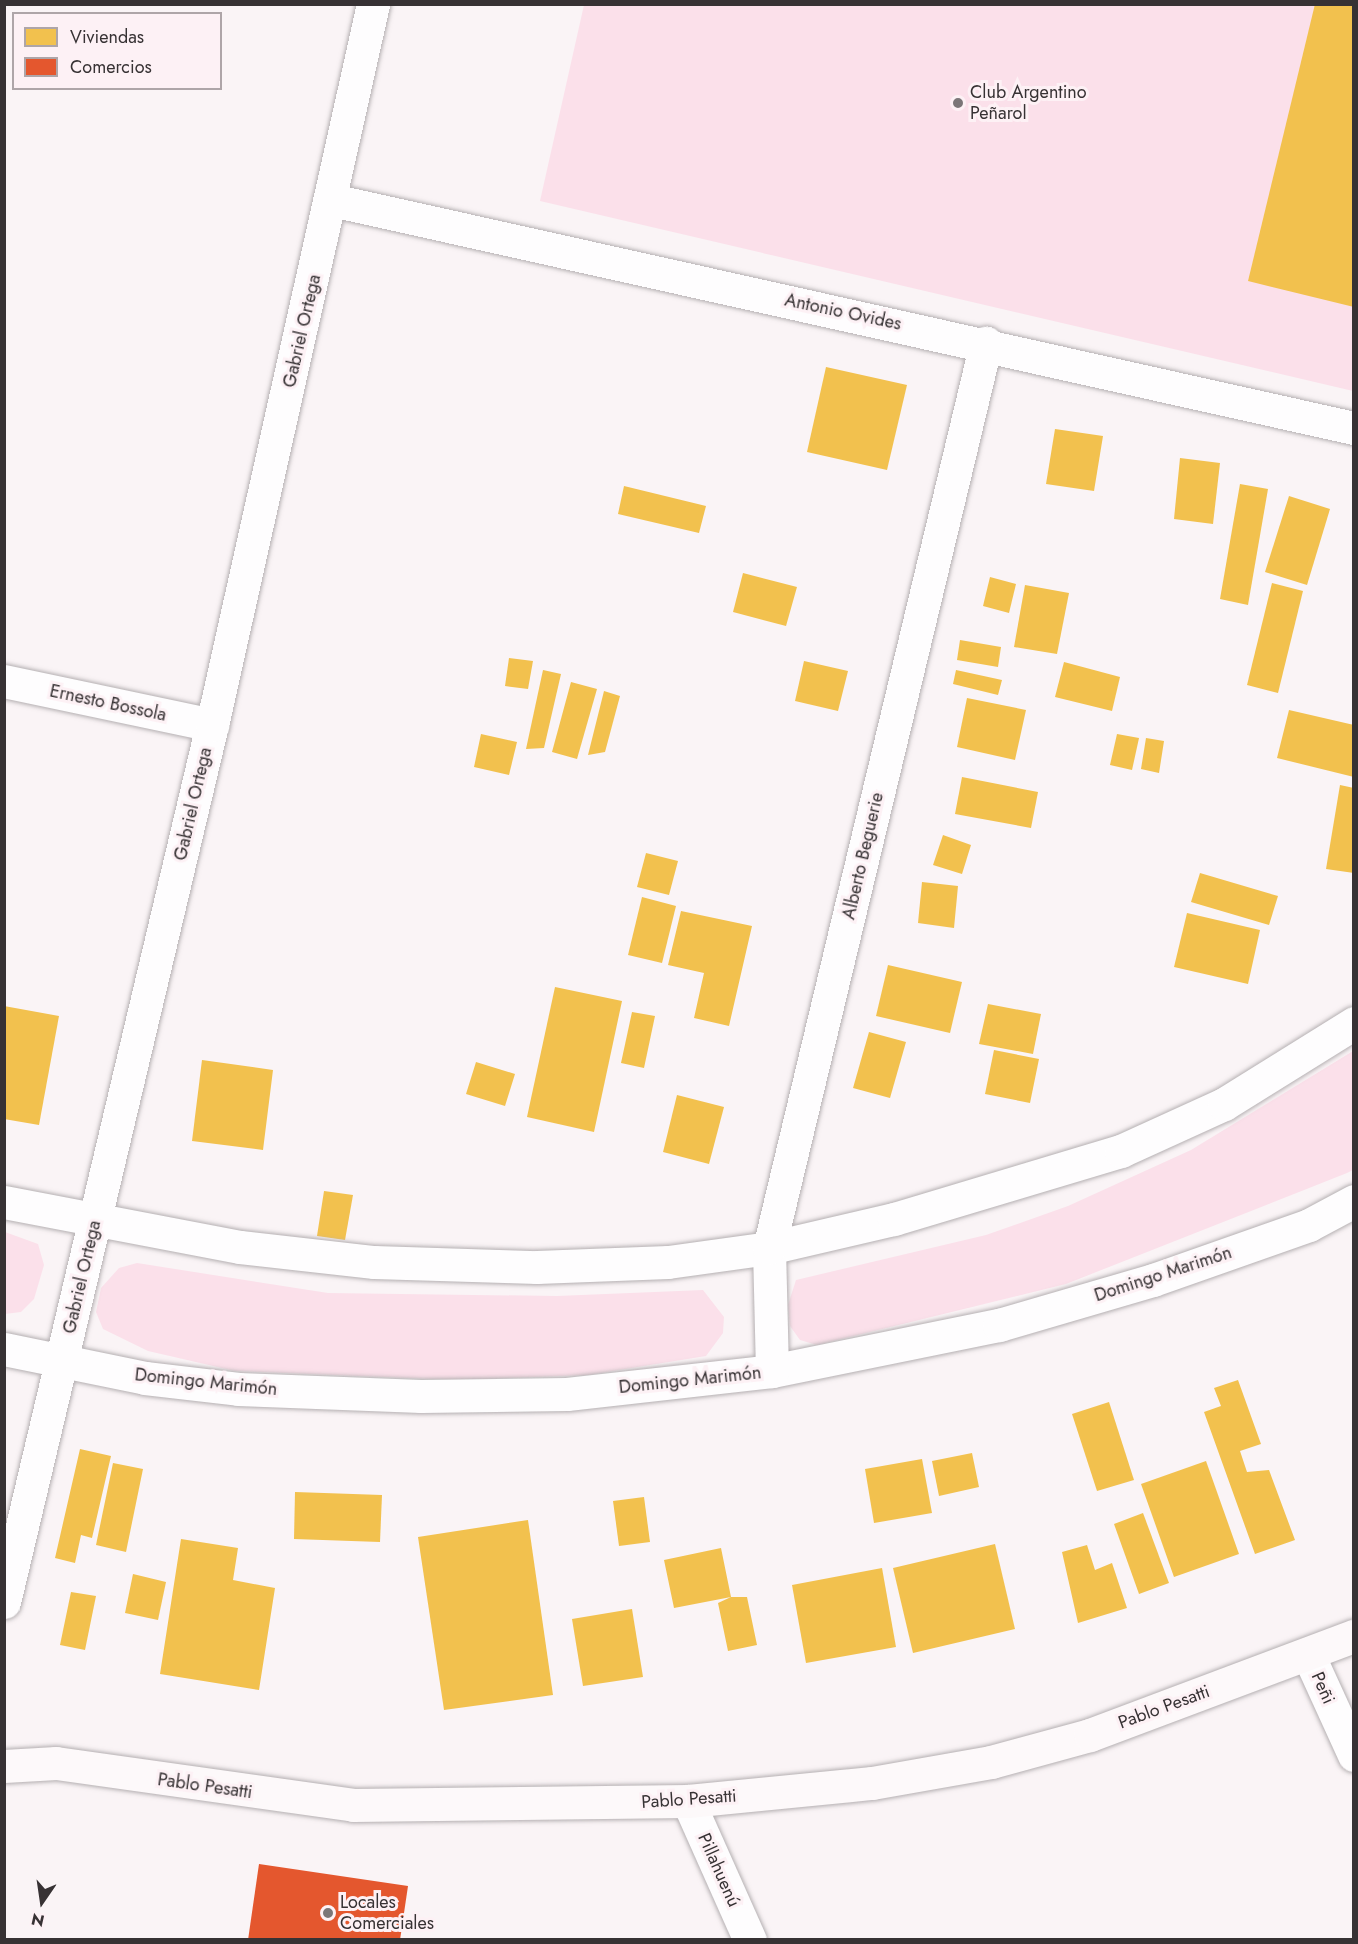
<!DOCTYPE html>
<meta charset="utf-8">
<style>
body{margin:0}
#map{position:relative;width:1358px;height:1944px;overflow:hidden;background:#faf4f6;font-family:Jost,sans-serif}
div>[style]{position:absolute}
.green>*{inset:0;background:#fbe0ea}
.homes>*{inset:0;background:#f2c14e}
.shops>*{inset:0;background:#e4572e}
.roads{filter:drop-shadow(0 0 2px #b5b0b2) drop-shadow(0 0 2px #b5b0b2)}
.street>*{height:33px;margin:-16.5px;padding:0 16.5px;transform-origin:16.5px;border-radius:16.5px;background:#fefdfe}
.secondary>*{height:33px;margin:-16.5px;padding:0 16.5px;transform-origin:16.5px;border-radius:16.5px;background:#fdf9fa}
.dots>*{width:16px;height:16px;translate:-50% -50%;box-sizing:border-box;border:3px solid #fdf1f5;border-radius:50%}
span{translate:-50% -50%;white-space:nowrap;text-align:center;line-height:1.15;-webkit-text-stroke:6px #fdf1f5;paint-order:stroke}
.poi-label{font-size:18px;color:#373234}
.left{translate:0 -50%;text-align:left}
.street-label{font-size:18px;color:#373234}
.frame{position:absolute;inset:0;border:6px solid #373234;pointer-events:none}
.legend{position:absolute;left:12px;top:12px;width:210px;height:78px;box-sizing:border-box;background:#fdf1f5;border:2px solid #aea5a8;margin:0;padding:8px 10px;list-style:none;font-size:18px;color:#373234}
.legend li{display:flex;align-items:center;gap:12px;height:30px}
.legend b{width:30px;border:2px solid #aea5a8}
.north{position:absolute;left:12px;top:1872px;width:60px;height:60px;-webkit-text-stroke:4px #fdf1f5;paint-order:stroke;rotate:193deg;font-size:16px;font-weight:700;line-height:24px;text-align:center;color:#373234}
.north::after{content:'';display:block;margin:auto;width:21px;height:27px;background:#373234;clip-path:polygon(50% 0,100% 100%,50% 72%,0 100%)}
</style>
<div id="map">
<div class="green">
<div style="clip-path:polygon(584px 5px,1353px 5px,1353px 391px,540px 201px)"></div>
<div style="clip-path:polygon(1353px 1051px,1353px 1170px,1347px 1173px,1066px 1284px,817px 1345px,800px 1340px,790px 1326px,788px 1305px,796px 1280px,986px 1235px,1068px 1206px,1191px 1150px)"></div>
<div style="clip-path:polygon(5px 1232px,38px 1244px,44px 1265px,34px 1299px,21px 1312px,5px 1314px)"></div>
<div style="clip-path:polygon(137px 1263px,328px 1293px,557px 1296px,703px 1290px,724px 1317px,723px 1333px,706px 1356px,588px 1375px,457px 1380px,235px 1371px,148px 1351px,103px 1329px,96px 1312px,101px 1288px,119px 1268px)"></div>
</div>
<div class="homes">
<div style="clip-path:polygon(1315px 4px,1354px 4px,1354px 307px,1248px 281px)"></div>
<div style="clip-path:polygon(826px 367px,907px 385px,887px 470px,807px 452px)"></div>
<div style="clip-path:polygon(1055px 429px,1103px 436px,1094px 491px,1046px 484px)"></div>
<div style="clip-path:polygon(1180px 458px,1220px 463px,1213px 524px,1174px 519px)"></div>
<div style="clip-path:polygon(1240px 484px,1268px 489px,1248px 605px,1220px 599px)"></div>
<div style="clip-path:polygon(624px 486px,706px 506px,699px 533px,618px 514px)"></div>
<div style="clip-path:polygon(1289px 496px,1330px 509px,1307px 585px,1265px 572px)"></div>
<div style="clip-path:polygon(743px 573px,797px 587px,786px 626px,733px 612px)"></div>
<div style="clip-path:polygon(990px 577px,1016px 584px,1009px 613px,983px 606px)"></div>
<div style="clip-path:polygon(1272px 583px,1303px 591px,1278px 693px,1247px 685px)"></div>
<div style="clip-path:polygon(1025px 585px,1069px 593px,1057px 654px,1014px 647px)"></div>
<div style="clip-path:polygon(960px 640px,1001px 647px,998px 667px,957px 660px)"></div>
<div style="clip-path:polygon(509px 658px,533px 661px,528px 689px,505px 686px)"></div>
<div style="clip-path:polygon(804px 661px,848px 671px,838px 711px,795px 701px)"></div>
<div style="clip-path:polygon(1064px 662px,1120px 677px,1112px 711px,1055px 697px)"></div>
<div style="clip-path:polygon(543px 670px,561px 674px,544px 748px,526px 749px)"></div>
<div style="clip-path:polygon(956px 670px,1002px 680px,998px 695px,953px 684px)"></div>
<div style="clip-path:polygon(571px 682px,597px 689px,577px 759px,552px 752px)"></div>
<div style="clip-path:polygon(604px 691px,620px 696px,605px 752px,588px 755px)"></div>
<div style="clip-path:polygon(967px 698px,1026px 710px,1015px 760px,957px 747px)"></div>
<div style="clip-path:polygon(1289px 710px,1354px 725px,1354px 777px,1277px 758px)"></div>
<div style="clip-path:polygon(481px 734px,517px 742px,509px 775px,474px 767px)"></div>
<div style="clip-path:polygon(1117px 734px,1139px 738px,1132px 770px,1110px 765px)"></div>
<div style="clip-path:polygon(1146px 738px,1164px 741px,1159px 773px,1141px 769px)"></div>
<div style="clip-path:polygon(962px 777px,1038px 792px,1031px 828px,955px 814px)"></div>
<div style="clip-path:polygon(1340px 785px,1354px 788px,1354px 873px,1326px 869px)"></div>
<div style="clip-path:polygon(943px 835px,971px 845px,962px 874px,933px 865px)"></div>
<div style="clip-path:polygon(646px 853px,678px 861px,669px 895px,637px 887px)"></div>
<div style="clip-path:polygon(1200px 873px,1278px 896px,1269px 925px,1191px 902px)"></div>
<div style="clip-path:polygon(922px 882px,958px 886px,954px 928px,918px 923px)"></div>
<div style="clip-path:polygon(642px 897px,676px 906px,662px 963px,628px 955px)"></div>
<div style="clip-path:polygon(681px 911px,752px 926px,729px 1026px,694px 1018px,704px 973px,668px 965px)"></div>
<div style="clip-path:polygon(1187px 913px,1260px 930px,1248px 984px,1174px 967px)"></div>
<div style="clip-path:polygon(888px 965px,962px 982px,950px 1033px,876px 1016px)"></div>
<div style="clip-path:polygon(555px 987px,622px 1001px,594px 1132px,527px 1117px)"></div>
<div style="clip-path:polygon(988px 1004px,1041px 1014px,1033px 1054px,979px 1044px)"></div>
<div style="clip-path:polygon(4px 1006px,59px 1016px,39px 1125px,4px 1119px)"></div>
<div style="clip-path:polygon(632px 1012px,655px 1016px,644px 1068px,621px 1063px)"></div>
<div style="clip-path:polygon(869px 1032px,906px 1042px,890px 1098px,853px 1088px)"></div>
<div style="clip-path:polygon(994px 1050px,1039px 1059px,1030px 1103px,985px 1094px)"></div>
<div style="clip-path:polygon(202px 1060px,273px 1070px,263px 1150px,192px 1141px)"></div>
<div style="clip-path:polygon(476px 1062px,515px 1074px,505px 1106px,466px 1094px)"></div>
<div style="clip-path:polygon(677px 1095px,724px 1107px,709px 1164px,663px 1152px)"></div>
<div style="clip-path:polygon(324px 1191px,353px 1195px,345px 1240px,317px 1236px)"></div>
<div style="clip-path:polygon(1238px 1380px,1261px 1444px,1240px 1451px,1247px 1472px,1269px 1470px,1295px 1540px,1255px 1554px,1204px 1412px,1221px 1406px,1214px 1388px)"></div>
<div style="clip-path:polygon(1109px 1402px,1134px 1480px,1097px 1491px,1072px 1414px)"></div>
<div style="clip-path:polygon(80px 1449px,111px 1456px,92px 1538px,81px 1535px,75px 1563px,55px 1558px)"></div>
<div style="clip-path:polygon(972px 1453px,979px 1487px,939px 1496px,932px 1461px)"></div>
<div style="clip-path:polygon(922px 1459px,932px 1513px,874px 1523px,865px 1469px)"></div>
<div style="clip-path:polygon(1206px 1461px,1239px 1554px,1174px 1577px,1141px 1484px)"></div>
<div style="clip-path:polygon(113px 1463px,143px 1469px,126px 1552px,96px 1545px)"></div>
<div style="clip-path:polygon(295px 1492px,382px 1495px,380px 1542px,294px 1539px)"></div>
<div style="clip-path:polygon(644px 1497px,650px 1542px,619px 1546px,613px 1501px)"></div>
<div style="clip-path:polygon(1143px 1513px,1169px 1583px,1139px 1594px,1114px 1524px)"></div>
<div style="clip-path:polygon(528px 1520px,553px 1695px,444px 1710px,418px 1537px)"></div>
<div style="clip-path:polygon(181px 1539px,238px 1548px,233px 1580px,275px 1588px,259px 1690px,160px 1674px)"></div>
<div style="clip-path:polygon(995px 1544px,1015px 1629px,913px 1653px,893px 1568px)"></div>
<div style="clip-path:polygon(1087px 1545px,1095px 1570px,1112px 1563px,1127px 1608px,1078px 1623px,1062px 1552px)"></div>
<div style="clip-path:polygon(721px 1548px,731px 1597px,747px 1597px,757px 1645px,728px 1651px,718px 1603px,731px 1597px,674px 1608px,664px 1560px)"></div>
<div style="clip-path:polygon(882px 1568px,896px 1647px,806px 1663px,792px 1585px)"></div>
<div style="clip-path:polygon(133px 1574px,166px 1582px,158px 1620px,125px 1613px)"></div>
<div style="clip-path:polygon(71px 1592px,96px 1596px,85px 1650px,60px 1645px)"></div>
<div style="clip-path:polygon(632px 1609px,643px 1677px,583px 1686px,572px 1619px)"></div>
</div>
<div class="shops">
<div style="clip-path:polygon(259px 1864px,408px 1886px,400px 1940px,248px 1940px)"></div>
</div>
<div class="roads">
<div class="street">
<div style="left:332px;top:200px;width:1047px;rotate:12.58deg"></div>
<div style="left:4px;top:681px;width:213px;rotate:11.9deg"></div>
<div style="left:4px;top:1202px;width:240px;rotate:10.8deg"></div>
<div style="left:240px;top:1247px;width:135px;rotate:6.4deg"></div>
<div style="left:374px;top:1262px;width:163px;rotate:1.8deg"></div>
<div style="left:537px;top:1267px;width:131px;rotate:-2.2deg"></div>
<div style="left:668px;top:1262px;width:102px;rotate:-7.9deg"></div>
<div style="left:769px;top:1248px;width:128px;rotate:-13.1deg"></div>
<div style="left:894px;top:1219px;width:237px;rotate:-16.7deg"></div>
<div style="left:1121px;top:1151px;width:113px;rotate:-24.5deg"></div>
<div style="left:1224px;top:1104px;width:153px;rotate:-31.9deg"></div>
<div style="left:4px;top:1349px;width:144px;rotate:11.6deg"></div>
<div style="left:145px;top:1378px;width:94px;rotate:6.7deg"></div>
<div style="left:238px;top:1389px;width:183px;rotate:2.2deg"></div>
<div style="left:421px;top:1396px;width:146px;rotate:-0.8deg"></div>
<div style="left:567px;top:1394px;width:206px;rotate:-6.4deg"></div>
<div style="left:772px;top:1371px;width:232px;rotate:-11.5deg"></div>
<div style="left:999px;top:1325px;width:160px;rotate:-16.3deg"></div>
<div style="left:1153px;top:1280px;width:165px;rotate:-19.4deg"></div>
<div style="left:1309px;top:1225px;width:51px;rotate:-28.1deg"></div>
<div style="left:772px;top:1371px;width:123px;rotate:-91.4deg"></div>
<div style="left:769px;top:1248px;width:931px;rotate:-76.52deg"></div>
<div style="left:4px;top:1602px;width:901px;rotate:-76.66deg"></div>
<div style="left:212px;top:725px;width:739px;rotate:-77.41deg"></div>
<div style="left:1308px;top:1654px;width:111px;rotate:65.5deg"></div>
<div style="left:688px;top:1801px;width:152px;rotate:66deg"></div>
</div>
<div class="secondary">
<div style="left:4px;top:1766px;width:52px;rotate:-3.3deg"></div>
<div style="left:56px;top:1763px;width:300px;rotate:8deg"></div>
<div style="left:353px;top:1805px;width:335px;rotate:-0.7deg"></div>
<div style="left:688px;top:1801px;width:185px;rotate:-5.6deg"></div>
<div style="left:872px;top:1783px;width:121px;rotate:-10deg"></div>
<div style="left:991px;top:1762px;width:103px;rotate:-15.3deg"></div>
<div style="left:1090px;top:1735px;width:282px;rotate:-20.6deg"></div>
</div>
</div>
<div class="dots">
<div style="left:958px;top:103px;background:#7b7678"></div>
<div style="left:328px;top:1913px;background:#7b7678"></div>
</div>
<div class="poi-label">
<span class="left" style="left:970px;top:103px">Club Argentino<br>Peñarol</span>
<span class="left" style="left:340px;top:1913px">Locales<br>Comerciales</span>
</div>
<div class="street-label">
<span style="left:843px;top:312px;rotate:12deg">Antonio Ovides</span>
<span style="left:302px;top:331px;rotate:-77deg">Gabriel Ortega</span>
<span style="left:108px;top:703px;rotate:12deg">Ernesto Bossola</span>
<span style="left:193px;top:804px;rotate:-77deg">Gabriel Ortega</span>
<span style="left:863px;top:856px;rotate:-77deg">Alberto Beguerie</span>
<span style="left:1163px;top:1274px;rotate:-18deg">Domingo Marimón</span>
<span style="left:82px;top:1277px;rotate:-77deg">Gabriel Ortega</span>
<span style="left:690px;top:1380px;rotate:-6deg">Domingo Marimón</span>
<span style="left:206px;top:1382px;rotate:6deg">Domingo Marimón</span>
<span style="left:1323px;top:1688px;rotate:66deg">Peñi</span>
<span style="left:1164px;top:1707px;rotate:-20deg">Pablo Pesatti</span>
<span style="left:205px;top:1786px;rotate:8deg">Pablo Pesatti</span>
<span style="left:689px;top:1799px;rotate:-4deg">Pablo Pesatti</span>
<span style="left:719px;top:1870px;rotate:66deg">Pillahuenú</span>
</div>
<div class="frame"></div>
<ul class="legend">
<li><b style="height:16px;background:#f2c14e"></b>Viviendas</li>
<li><b style="height:16px;background:#e4572e"></b>Comercios</li>
</ul>
<div class="north">N</div>
</div>
